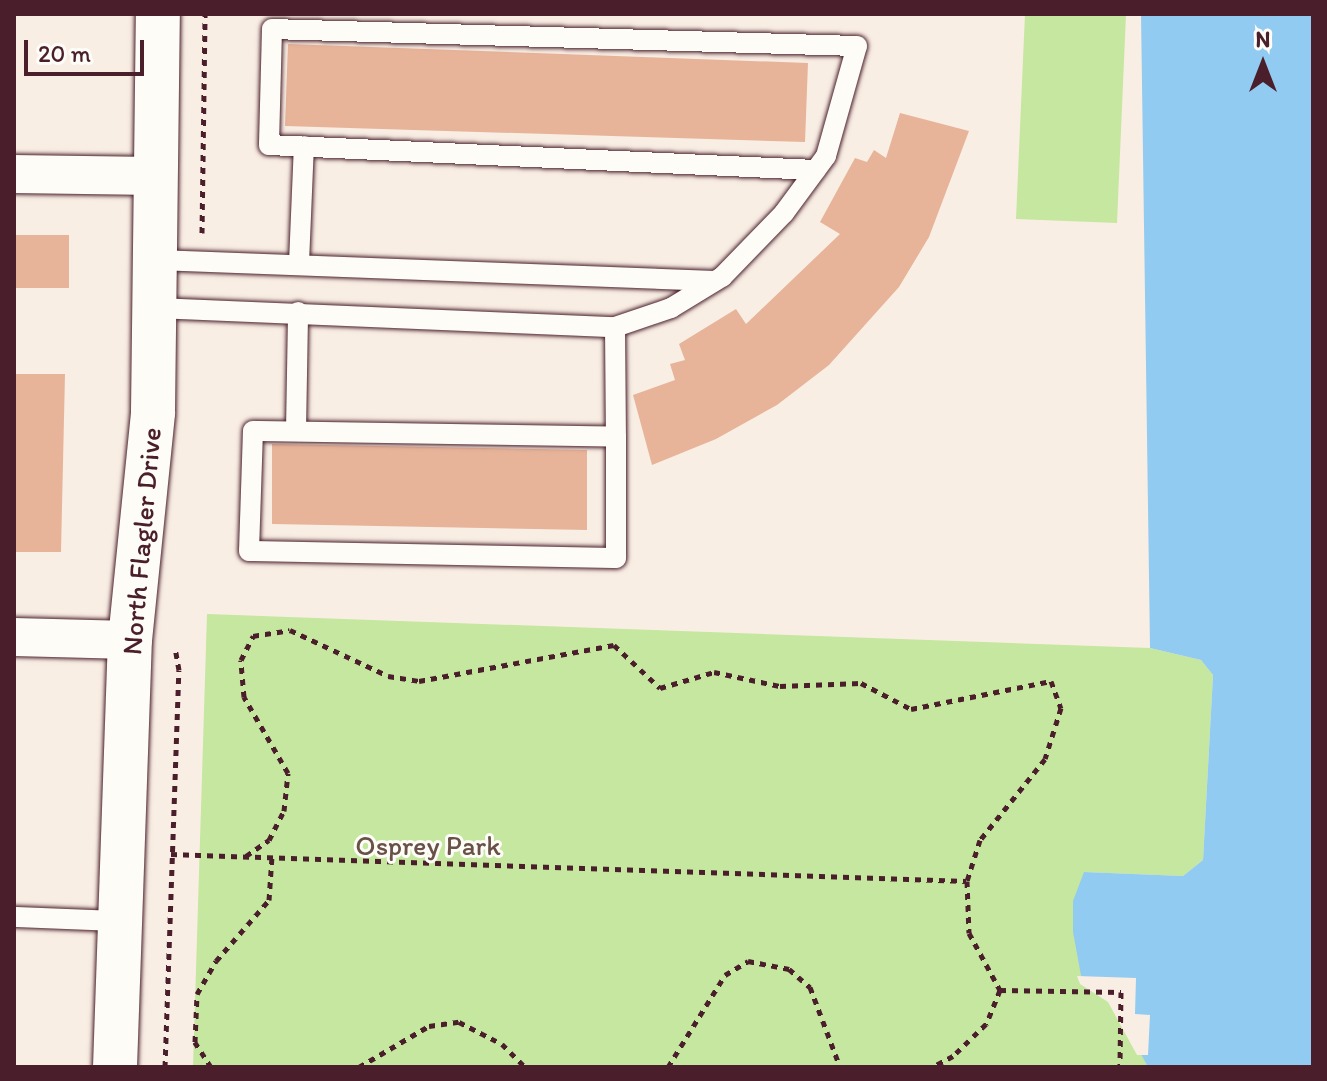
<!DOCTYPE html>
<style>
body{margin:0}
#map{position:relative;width:1327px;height:1081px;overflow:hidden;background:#f9eee4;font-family:Itim,sans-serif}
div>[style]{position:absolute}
.green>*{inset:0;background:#c5e79f}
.water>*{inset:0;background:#92cbf1}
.pier>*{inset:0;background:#f9eee4}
.building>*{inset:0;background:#e7b499}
.path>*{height:5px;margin-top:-2.5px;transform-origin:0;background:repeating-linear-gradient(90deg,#4a1f2b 0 6px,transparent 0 12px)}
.roads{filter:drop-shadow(0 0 2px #4a1f2b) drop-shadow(0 0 2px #4a1f2b)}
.lane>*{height:20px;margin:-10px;padding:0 10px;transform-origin:10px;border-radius:10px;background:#fdfcf7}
.street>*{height:38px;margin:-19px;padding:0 19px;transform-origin:19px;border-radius:19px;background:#fdfcf7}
.secondary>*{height:44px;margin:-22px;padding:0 22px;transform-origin:22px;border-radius:22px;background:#fdfcf7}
span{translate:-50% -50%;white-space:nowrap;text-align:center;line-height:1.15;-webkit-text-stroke:6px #fdfcf7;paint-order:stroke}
.street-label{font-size:28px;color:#4a1f2b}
.park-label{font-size:28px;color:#695148}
.frame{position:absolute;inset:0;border:16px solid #4a1f2b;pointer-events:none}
.north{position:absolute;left:1223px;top:24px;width:80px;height:80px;-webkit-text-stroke:6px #fdfcf7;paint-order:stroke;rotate:0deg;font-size:22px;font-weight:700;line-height:32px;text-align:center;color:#4a1f2b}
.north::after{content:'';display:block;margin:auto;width:28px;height:36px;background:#4a1f2b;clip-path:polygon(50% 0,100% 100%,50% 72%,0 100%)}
.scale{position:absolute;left:24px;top:40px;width:120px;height:36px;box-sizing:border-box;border:4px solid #4a1f2b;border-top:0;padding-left:10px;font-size:24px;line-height:28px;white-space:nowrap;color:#4a1f2b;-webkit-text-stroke:6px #fdfcf7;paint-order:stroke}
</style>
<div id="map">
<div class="green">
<div style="clip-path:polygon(1025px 14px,1126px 14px,1117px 223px,1016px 219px)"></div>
<div style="clip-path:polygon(207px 614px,1150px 648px,1201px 660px,1213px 675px,1203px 860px,1183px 876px,1084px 872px,1136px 978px,1148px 1067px,193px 1067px)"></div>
</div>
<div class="water">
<div style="clip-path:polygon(1141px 14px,1313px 14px,1313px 1067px,1148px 1067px,1111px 999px,1082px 981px,1073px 932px,1073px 901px,1084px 872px,1183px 876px,1203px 860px,1213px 675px,1201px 660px,1150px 648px)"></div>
</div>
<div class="pier">
<div style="clip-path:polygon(1077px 976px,1136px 978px,1135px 1014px,1150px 1015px,1148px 1055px,1137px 1055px,1108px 1002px,1080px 984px)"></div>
</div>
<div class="building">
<div style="clip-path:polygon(288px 44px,808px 63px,805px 142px,285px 126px)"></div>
<div style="clip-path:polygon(900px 113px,969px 131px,929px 237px,899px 287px,829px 365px,777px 405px,716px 439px,652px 465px,633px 395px,675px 380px,670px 364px,685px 360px,679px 344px,736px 309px,746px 324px,840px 234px,820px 222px,855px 158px,867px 162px,874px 150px,886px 158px)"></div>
<div style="clip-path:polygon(14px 235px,69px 235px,69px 288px,14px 288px)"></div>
<div style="clip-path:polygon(14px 374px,65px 374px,61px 552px,14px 552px)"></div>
<div style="clip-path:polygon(272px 444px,587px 450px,587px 530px,272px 524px)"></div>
</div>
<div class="path">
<div style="left:202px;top:233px;width:219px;rotate:-89.2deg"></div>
<div style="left:171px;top:854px;width:796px;rotate:1.94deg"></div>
<div style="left:246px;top:856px;width:28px;rotate:-35deg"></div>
<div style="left:269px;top:840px;width:33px;rotate:-63deg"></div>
<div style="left:284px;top:811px;width:38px;rotate:-84deg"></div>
<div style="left:288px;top:773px;width:88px;rotate:-120.1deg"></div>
<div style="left:244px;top:697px;width:37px;rotate:-95deg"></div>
<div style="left:241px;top:660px;width:27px;rotate:-63deg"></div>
<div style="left:253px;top:636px;width:37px;rotate:-9deg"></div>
<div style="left:290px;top:630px;width:108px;rotate:25.1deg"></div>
<div style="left:388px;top:676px;width:31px;rotate:9deg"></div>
<div style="left:419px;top:681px;width:198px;rotate:-10.5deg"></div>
<div style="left:614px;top:645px;width:63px;rotate:43.1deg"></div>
<div style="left:660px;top:688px;width:56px;rotate:-16.5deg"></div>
<div style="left:714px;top:672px;width:67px;rotate:12deg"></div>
<div style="left:780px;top:686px;width:81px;rotate:-2.1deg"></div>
<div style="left:861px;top:683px;width:56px;rotate:27.5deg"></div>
<div style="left:911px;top:709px;width:143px;rotate:-11.3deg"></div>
<div style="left:1051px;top:681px;width:29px;rotate:70deg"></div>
<div style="left:1061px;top:708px;width:53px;rotate:107.4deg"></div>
<div style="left:1045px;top:759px;width:104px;rotate:128.7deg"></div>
<div style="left:980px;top:840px;width:43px;rotate:107.6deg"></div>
<div style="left:967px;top:881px;width:52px;rotate:87.8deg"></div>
<div style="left:969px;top:933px;width:65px;rotate:61.5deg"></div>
<div style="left:1000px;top:990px;width:37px;rotate:112deg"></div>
<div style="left:986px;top:1024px;width:46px;rotate:135.9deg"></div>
<div style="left:953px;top:1056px;width:24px;rotate:152deg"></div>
<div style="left:1000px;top:990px;width:121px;rotate:0.9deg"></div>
<div style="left:1121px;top:992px;width:75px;rotate:90.8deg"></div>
<div style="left:165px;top:1067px;width:397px;rotate:-88deg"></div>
<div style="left:179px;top:670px;width:22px;rotate:-100deg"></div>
<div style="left:211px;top:1067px;width:30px;rotate:-123deg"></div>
<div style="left:195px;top:1042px;width:48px;rotate:-87.6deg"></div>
<div style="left:197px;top:994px;width:38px;rotate:-60deg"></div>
<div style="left:216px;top:961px;width:81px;rotate:-49deg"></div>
<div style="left:269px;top:900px;width:44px;rotate:-86.1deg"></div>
<div style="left:359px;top:1067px;width:81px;rotate:-30.4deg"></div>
<div style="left:429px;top:1026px;width:30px;rotate:-8deg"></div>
<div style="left:459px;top:1022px;width:48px;rotate:27.1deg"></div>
<div style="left:502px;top:1044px;width:33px;rotate:45deg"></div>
<div style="left:668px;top:1067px;width:108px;rotate:-58.2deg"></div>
<div style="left:725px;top:975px;width:27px;rotate:-31deg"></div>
<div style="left:748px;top:961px;width:42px;rotate:11deg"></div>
<div style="left:789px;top:969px;width:28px;rotate:41deg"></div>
<div style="left:810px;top:987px;width:85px;rotate:69.4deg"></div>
</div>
<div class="roads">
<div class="lane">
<div style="left:157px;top:260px;width:558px;rotate:2.16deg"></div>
<div style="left:299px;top:263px;width:117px;rotate:-87.6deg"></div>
<div style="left:156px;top:308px;width:459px;rotate:2.4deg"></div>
<div style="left:615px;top:327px;width:59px;rotate:-18.7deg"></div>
<div style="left:671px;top:308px;width:60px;rotate:-31.3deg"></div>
<div style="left:722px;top:277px;width:89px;rotate:-45.9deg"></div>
<div style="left:784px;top:213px;width:71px;rotate:-53.6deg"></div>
<div style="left:826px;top:156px;width:114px;rotate:-74.3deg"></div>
<div style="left:857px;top:46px;width:585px;rotate:-178.34deg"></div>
<div style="left:272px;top:29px;width:116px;rotate:91.5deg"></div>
<div style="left:269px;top:145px;width:547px;rotate:2.62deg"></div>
<div style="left:615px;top:327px;width:110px;rotate:89.5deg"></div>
<div style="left:616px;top:437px;width:121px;rotate:90deg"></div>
<div style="left:616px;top:558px;width:367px;rotate:-178.9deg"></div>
<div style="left:249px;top:551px;width:120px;rotate:-88.1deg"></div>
<div style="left:253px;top:431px;width:363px;rotate:0.9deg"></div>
<div style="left:296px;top:431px;width:119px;rotate:-89deg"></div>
<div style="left:14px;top:917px;width:105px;rotate:2.2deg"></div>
</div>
<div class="street">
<div style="left:14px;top:174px;width:140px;rotate:0.8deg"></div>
<div style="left:14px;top:637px;width:116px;rotate:1.5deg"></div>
</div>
<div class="secondary">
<div style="left:115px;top:1067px;width:427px;rotate:-88deg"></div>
<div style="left:130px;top:640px;width:229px;rotate:-84.2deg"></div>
<div style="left:153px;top:412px;width:398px;rotate:-89.3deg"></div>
</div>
</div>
<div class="street-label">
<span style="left:141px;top:541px;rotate:-85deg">North Flagler Drive</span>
</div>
<div class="park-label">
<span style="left:428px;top:845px">Osprey Park</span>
</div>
<div class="frame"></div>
<div class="north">N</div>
<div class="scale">20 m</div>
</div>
